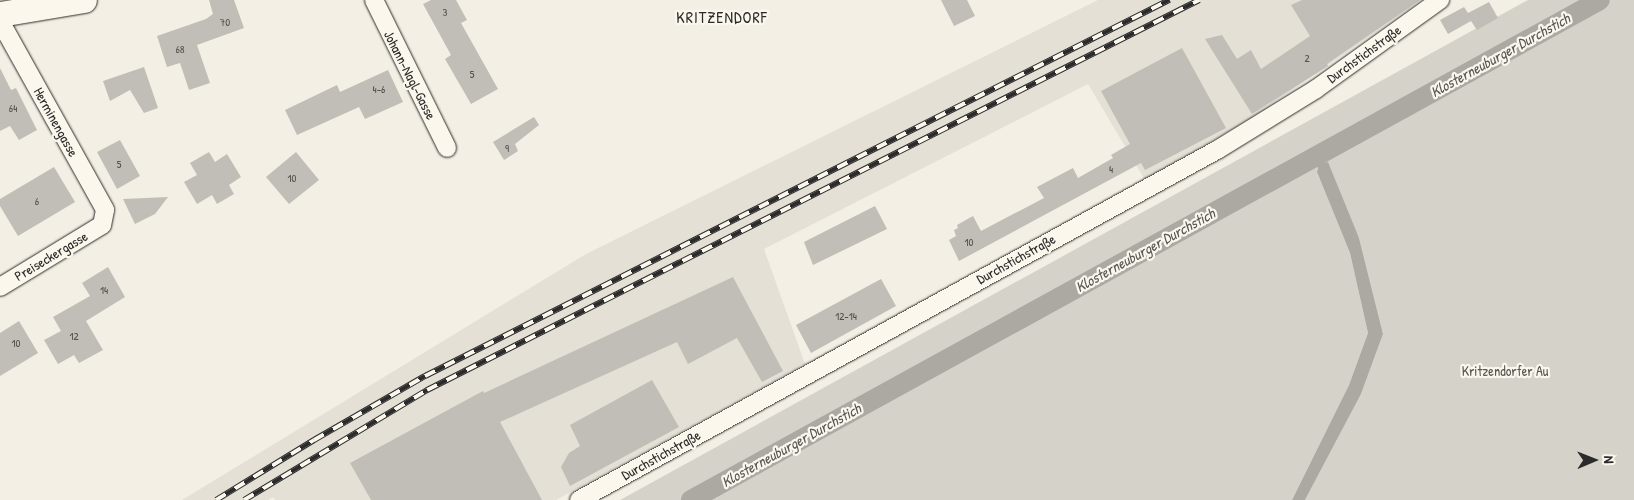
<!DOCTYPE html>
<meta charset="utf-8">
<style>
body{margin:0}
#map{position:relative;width:1634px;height:500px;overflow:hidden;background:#f3efe4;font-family:"Patrick Hand",sans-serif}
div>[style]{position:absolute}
.built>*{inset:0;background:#e4e0d6}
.green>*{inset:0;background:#d5d2c9}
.water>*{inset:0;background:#aca9a2}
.stream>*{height:5.5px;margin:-2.75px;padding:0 2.75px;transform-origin:2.75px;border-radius:2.75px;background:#aca9a2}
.canal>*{height:20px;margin:-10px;padding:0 10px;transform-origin:10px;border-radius:10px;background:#aca9a2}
.building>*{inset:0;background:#c0beb6}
.roads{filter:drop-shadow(0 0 1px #2b2b2b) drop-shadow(0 0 1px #2b2b2b)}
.street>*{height:18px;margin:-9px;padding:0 9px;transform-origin:9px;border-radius:9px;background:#fbf7ec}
.secondary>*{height:25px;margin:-12.5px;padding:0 12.5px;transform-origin:12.5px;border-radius:12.5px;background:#fbf7ec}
.rail>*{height:5.5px;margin-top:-2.75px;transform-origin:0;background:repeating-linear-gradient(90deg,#fbf7ec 0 11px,#2b2b2b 0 22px);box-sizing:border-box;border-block:1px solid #2b2b2b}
span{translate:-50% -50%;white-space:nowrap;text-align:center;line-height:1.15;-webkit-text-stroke:4.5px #fbf7ec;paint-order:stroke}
.number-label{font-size:11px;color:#50504e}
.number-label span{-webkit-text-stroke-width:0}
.street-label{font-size:14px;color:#2b2b2b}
.park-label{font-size:14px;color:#565552}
.water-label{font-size:15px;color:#585755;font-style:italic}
.quarter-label{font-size:16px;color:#2b2b2b;letter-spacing:1px}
.north{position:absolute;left:1569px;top:435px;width:50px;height:50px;-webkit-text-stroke:4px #fbf7ec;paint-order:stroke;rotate:89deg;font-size:14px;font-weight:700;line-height:20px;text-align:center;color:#2b2b2b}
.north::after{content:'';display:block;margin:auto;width:18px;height:22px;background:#2b2b2b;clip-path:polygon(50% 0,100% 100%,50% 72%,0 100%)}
</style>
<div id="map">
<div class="built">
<div style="clip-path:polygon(1098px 0,1422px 0,1253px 117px,1145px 180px,1088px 84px,764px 249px,805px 364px,556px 500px,275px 500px,273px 497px,268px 500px,182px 500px,586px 254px)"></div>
</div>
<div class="green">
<div style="clip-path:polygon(1528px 0,1634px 0,1634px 500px,1305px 500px,1361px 394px,1383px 334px,1359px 238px,1317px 172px,1350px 253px,1368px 333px,1349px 385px,1292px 500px,620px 500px)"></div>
</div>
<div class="water">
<div style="clip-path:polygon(1328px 162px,1359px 238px,1383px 334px,1361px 394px,1305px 500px,1292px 500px,1349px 385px,1368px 333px,1350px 253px,1317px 172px,1320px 164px)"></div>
</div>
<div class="stream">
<div style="left:1317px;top:156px;width:16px;rotate:68deg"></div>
</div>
<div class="canal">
<div style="left:691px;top:500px;width:1037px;rotate:-28.81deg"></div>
</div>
<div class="building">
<div style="clip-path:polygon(209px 0,234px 0,244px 28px,197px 45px,210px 83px,189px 90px,180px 63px,167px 67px,157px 36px,206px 19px,213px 14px)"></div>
<div style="clip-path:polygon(431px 0,456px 0,467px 20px,461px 23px,498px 89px,471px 104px,445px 59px,451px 55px,423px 4px)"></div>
<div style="clip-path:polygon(941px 0,967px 0,975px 16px,954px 26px)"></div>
<div style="clip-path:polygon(1302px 0,1420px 0,1327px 64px,1328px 66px,1252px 114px,1205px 39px,1222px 35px,1237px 59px,1251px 50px,1261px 69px,1310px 36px,1291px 5px)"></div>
<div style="clip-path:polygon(1489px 2px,1498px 18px,1477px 30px,1471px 21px,1448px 34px,1440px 20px,1464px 7px,1468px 13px)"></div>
<div style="clip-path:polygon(1182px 48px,1226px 128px,1145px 170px,1141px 163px,959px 261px,949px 240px,956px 236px,954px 230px,958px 228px,957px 225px,973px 216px,981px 231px,1044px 198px,1037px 187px,1073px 168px,1078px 178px,1113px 158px,1111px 155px,1130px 144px,1101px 91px)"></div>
<div style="clip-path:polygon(144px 67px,158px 108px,144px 113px,130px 90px,110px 101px,103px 81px)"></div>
<div style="clip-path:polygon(0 68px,11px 90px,16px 88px,37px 130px,19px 140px,10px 126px,0 131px)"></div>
<div style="clip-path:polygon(388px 70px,403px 102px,365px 119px,359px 107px,297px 135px,285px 110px,337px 85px,340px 92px)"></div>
<div style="clip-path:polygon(534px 117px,539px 125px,515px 144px,518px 151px,504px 160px,493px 142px)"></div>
<div style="clip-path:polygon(120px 140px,140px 176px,117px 189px,97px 152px)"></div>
<div style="clip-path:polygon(209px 152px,215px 162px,227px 154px,241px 177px,229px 185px,234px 194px,217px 204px,212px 195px,197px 204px,184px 182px,197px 175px,190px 163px)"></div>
<div style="clip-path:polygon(296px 152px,319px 180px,289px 204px,266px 177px)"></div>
<div style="clip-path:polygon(54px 167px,75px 202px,18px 236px,0 206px,0 199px)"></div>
<div style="clip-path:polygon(168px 197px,155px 214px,135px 224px,123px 199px)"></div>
<div style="clip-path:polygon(875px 206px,887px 229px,813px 265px,804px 242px)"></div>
<div style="clip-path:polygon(108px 267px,125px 297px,86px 321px,103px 350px,79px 363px,74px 355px,58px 364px,44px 340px,61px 331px,53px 317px,90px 296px,82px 283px)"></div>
<div style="clip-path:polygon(733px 277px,783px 371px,762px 382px,737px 338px,688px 364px,677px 342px,500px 422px,542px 500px,371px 500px,350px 463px,483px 391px,484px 393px)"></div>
<div style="clip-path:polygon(881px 279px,896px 306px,811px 353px,796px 325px)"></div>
<div style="clip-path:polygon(19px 321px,38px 353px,0 376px,0 333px)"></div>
<div style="clip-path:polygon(652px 380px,679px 427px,570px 486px,561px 467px,569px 453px,580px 446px,570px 425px)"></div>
</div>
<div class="roads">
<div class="street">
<div style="left:374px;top:0;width:165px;rotate:63.7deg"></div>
<div style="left:0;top:21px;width:216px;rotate:60.9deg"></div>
<div style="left:105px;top:210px;width:15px;rotate:101deg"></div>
<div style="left:102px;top:225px;width:119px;rotate:148.7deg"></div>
<div style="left:579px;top:500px;width:728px;rotate:-28.75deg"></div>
<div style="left:1217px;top:150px;width:116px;rotate:-31.6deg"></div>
<div style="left:1316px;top:89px;width:153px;rotate:-35.7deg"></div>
</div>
<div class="secondary">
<div style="left:0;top:14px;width:85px;rotate:-9.5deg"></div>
</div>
</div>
<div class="rail">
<div style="left:216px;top:500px;width:115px;rotate:-31.5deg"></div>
<div style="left:314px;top:440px;width:128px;rotate:-30deg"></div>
<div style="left:425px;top:376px;width:834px;rotate:-26.81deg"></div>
<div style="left:244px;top:500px;width:214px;rotate:-31deg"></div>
<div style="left:427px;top:390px;width:865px;rotate:-26.8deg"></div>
</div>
<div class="number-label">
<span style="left:445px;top:12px">3</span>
<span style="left:225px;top:22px">70</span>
<span style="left:180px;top:49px">68</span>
<span style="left:1307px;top:58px">2</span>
<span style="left:472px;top:74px">5</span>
<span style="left:379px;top:89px">4-6</span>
<span style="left:13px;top:108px">64</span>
<span style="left:507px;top:148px">9</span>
<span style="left:119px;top:164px">5</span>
<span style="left:1111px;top:169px">4</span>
<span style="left:292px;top:178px">10</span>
<span style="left:37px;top:201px">6</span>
<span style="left:969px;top:242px">10</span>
<span style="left:104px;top:290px">14</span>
<span style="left:846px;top:316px">12-14</span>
<span style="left:74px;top:336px">12</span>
<span style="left:16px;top:343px">10</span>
</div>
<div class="street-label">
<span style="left:1364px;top:54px;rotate:-36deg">Durchstichstraße</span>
<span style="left:410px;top:75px;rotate:63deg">Johann-Nagl-Gasse</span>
<span style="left:56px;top:122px;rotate:61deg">Herminengasse</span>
<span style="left:51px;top:256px;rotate:-31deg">Preiseckergasse</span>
<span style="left:1016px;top:259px;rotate:-29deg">Durchstichstraße</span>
<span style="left:661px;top:455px;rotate:-29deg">Durchstichstraße</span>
</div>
<div class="park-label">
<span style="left:1505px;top:371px">Kritzendorfer Au</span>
</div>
<div class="water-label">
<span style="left:1500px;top:55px;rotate:-29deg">Klosterneuburger Durchstich</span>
<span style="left:1145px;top:250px;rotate:-29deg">Klosterneuburger Durchstich</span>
<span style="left:791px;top:445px;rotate:-29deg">Klosterneuburger Durchstich</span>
</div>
<div class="quarter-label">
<span style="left:722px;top:17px">KRITZENDORF</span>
</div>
<div class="north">N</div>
</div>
